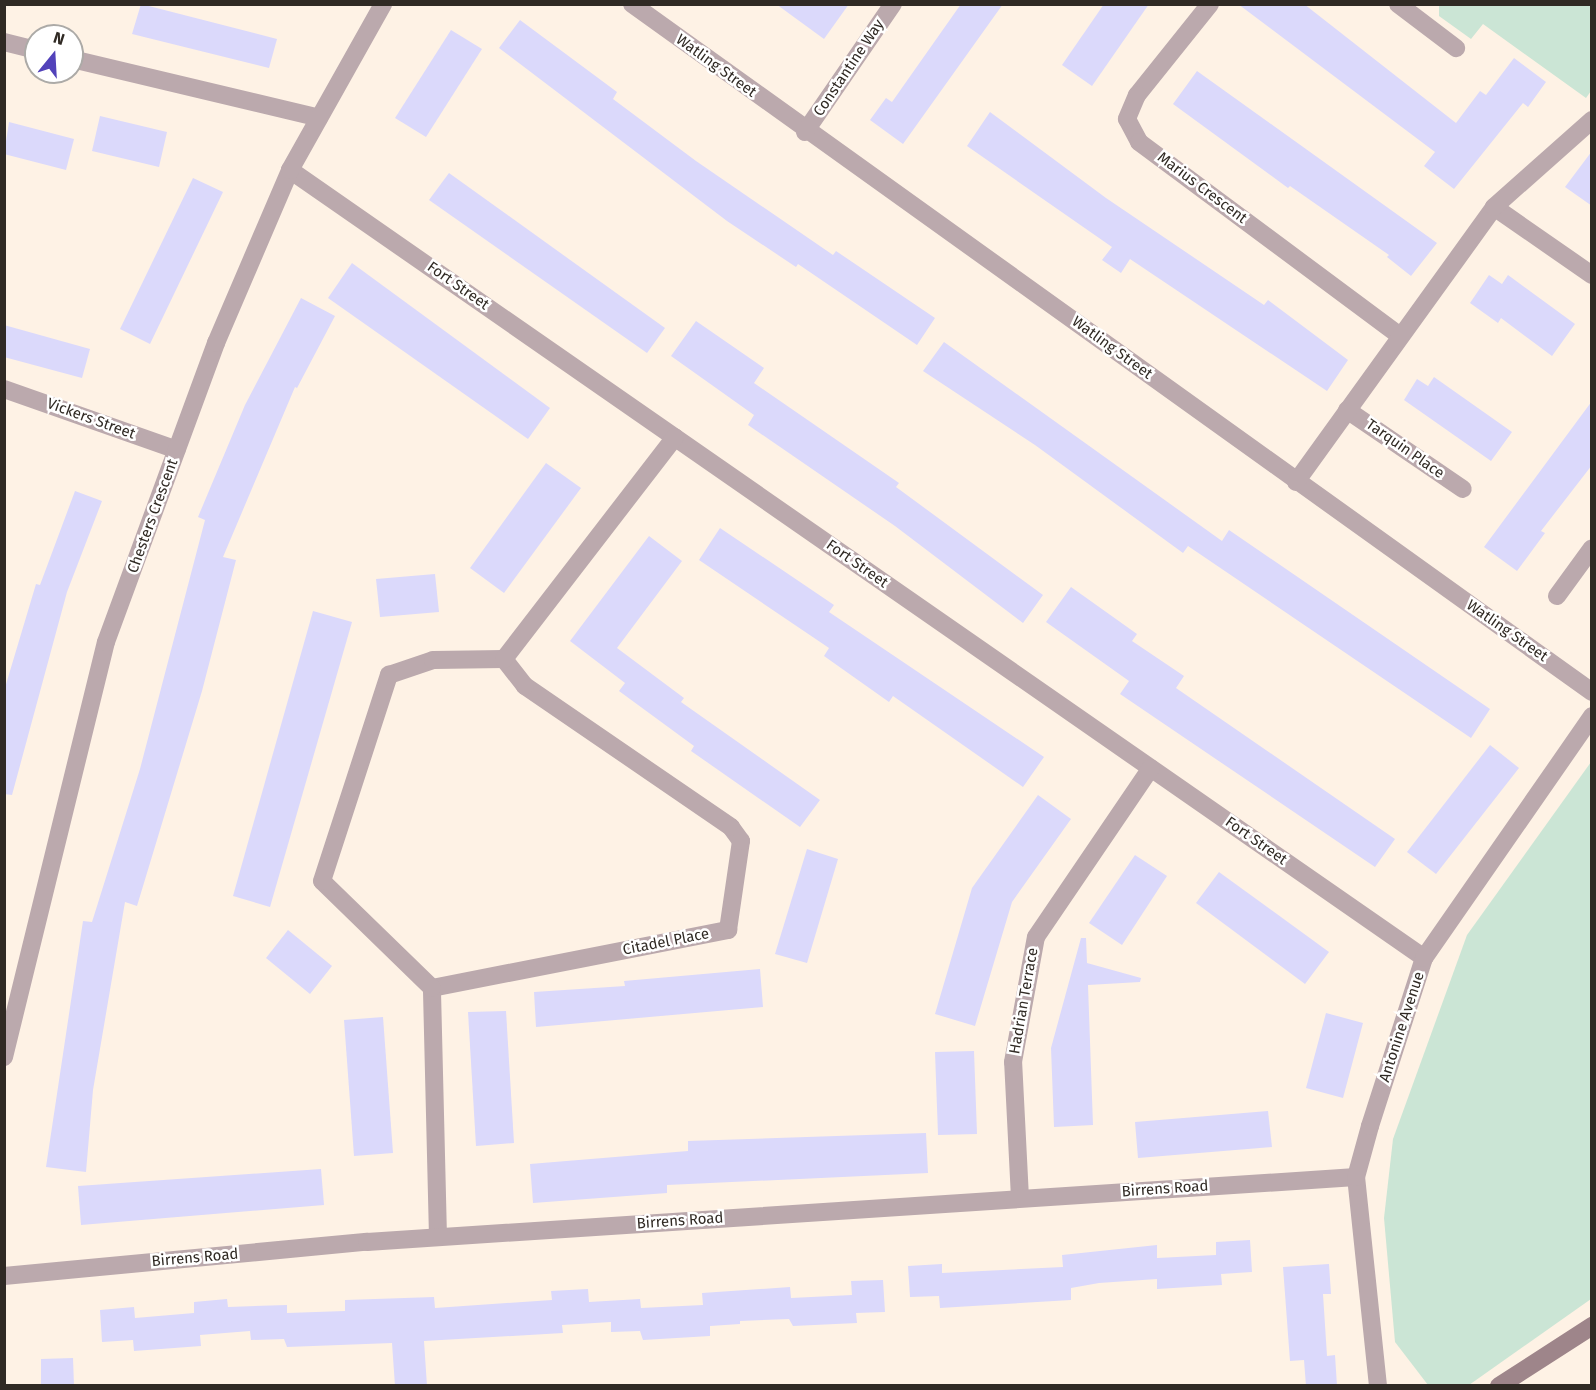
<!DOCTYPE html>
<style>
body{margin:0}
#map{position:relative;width:1596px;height:1390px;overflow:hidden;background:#fef2e5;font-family:"Fira Sans",sans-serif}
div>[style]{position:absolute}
.green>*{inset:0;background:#cbe5d5}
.building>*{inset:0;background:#dbd9fb}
.street>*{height:18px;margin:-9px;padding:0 9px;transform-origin:9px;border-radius:9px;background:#bba9ad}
.secondary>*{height:18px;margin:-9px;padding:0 9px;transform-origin:9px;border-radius:9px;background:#9e858a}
span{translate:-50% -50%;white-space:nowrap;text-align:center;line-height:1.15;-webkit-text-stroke:5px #fff;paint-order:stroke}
.street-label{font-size:15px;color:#302a24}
.frame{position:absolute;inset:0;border:6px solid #302a24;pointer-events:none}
.north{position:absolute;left:24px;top:24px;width:60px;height:60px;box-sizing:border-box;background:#fff;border:2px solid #acaaa7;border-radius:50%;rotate:18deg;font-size:16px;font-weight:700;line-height:24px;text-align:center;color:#302a24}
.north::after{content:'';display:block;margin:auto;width:21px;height:27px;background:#5242ba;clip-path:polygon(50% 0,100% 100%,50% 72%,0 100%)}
</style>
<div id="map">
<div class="green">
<div style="clip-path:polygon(1439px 5px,1591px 5px,1591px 91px,1586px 98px,1483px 24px,1471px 39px,1439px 16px)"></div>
<div style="clip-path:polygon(1591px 762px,1591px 1299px,1469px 1385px,1428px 1385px,1395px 1342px,1384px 1218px,1393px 1139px,1467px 935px)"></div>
</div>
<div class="building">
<div style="clip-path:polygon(141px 4px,277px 39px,269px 68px,132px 34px)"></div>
<div style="clip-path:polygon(776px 4px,849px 4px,824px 39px)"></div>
<div style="clip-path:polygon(961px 4px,1003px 4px,903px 144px,870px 120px,886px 98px,892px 102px)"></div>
<div style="clip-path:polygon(1104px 4px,1149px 4px,1092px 86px,1062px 65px)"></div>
<div style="clip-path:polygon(1238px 4px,1304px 4px,1456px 123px,1480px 91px,1486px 95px,1514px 58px,1546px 82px,1528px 107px,1523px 103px,1454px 189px,1424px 166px,1435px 152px)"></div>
<div style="clip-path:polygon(520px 20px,617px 92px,613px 99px,696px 161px,833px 255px,836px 251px,935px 318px,917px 345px,798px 264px,796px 267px,727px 221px,499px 48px)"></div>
<div style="clip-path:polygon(451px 30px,482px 49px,426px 137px,395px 118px)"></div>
<div style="clip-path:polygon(1197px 71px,1437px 243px,1411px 276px,1387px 257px,1389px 255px,1290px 186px,1288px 188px,1173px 104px)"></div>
<div style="clip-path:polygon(990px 112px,1106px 198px,1264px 305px,1268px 300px,1348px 360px,1327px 391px,1130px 259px,1121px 273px,1102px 260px,1112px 247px,967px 146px)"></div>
<div style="clip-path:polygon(100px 116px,167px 132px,159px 167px,92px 151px)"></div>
<div style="clip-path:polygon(9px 122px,74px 139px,66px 170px,4px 154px)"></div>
<div style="clip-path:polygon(1592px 151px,1592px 206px,1565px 187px)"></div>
<div style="clip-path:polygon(449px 173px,665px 328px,647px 353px,429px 200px)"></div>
<div style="clip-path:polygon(193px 178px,223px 192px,150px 344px,120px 329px)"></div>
<div style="clip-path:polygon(352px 263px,550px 408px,528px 439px,328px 298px)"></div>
<div style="clip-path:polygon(1489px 275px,1502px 284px,1508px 275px,1575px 324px,1552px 356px,1501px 318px,1498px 323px,1470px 303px)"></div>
<div style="clip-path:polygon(301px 298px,335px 316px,297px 388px,295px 387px,223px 557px,236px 560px,202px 691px,137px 906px,125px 902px,93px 1090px,86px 1172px,46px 1167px,83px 921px,92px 922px,140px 769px,205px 520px,198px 517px,245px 405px)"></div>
<div style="clip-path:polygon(696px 321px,764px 368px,754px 383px,899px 483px,896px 487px,1043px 595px,1023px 623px,895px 526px,748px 425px,754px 415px,671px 356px)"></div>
<div style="clip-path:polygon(4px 325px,90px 349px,82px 378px,4px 357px)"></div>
<div style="clip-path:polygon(944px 342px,1222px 541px,1229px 530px,1490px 709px,1471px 738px,1188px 546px,1183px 553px,1035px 445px,923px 371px)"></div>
<div style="clip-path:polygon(1434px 377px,1512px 432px,1491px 461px,1404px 400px,1417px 379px,1428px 386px)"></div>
<div style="clip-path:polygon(1592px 401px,1592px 465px,1541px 531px,1545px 533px,1517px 571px,1484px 547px)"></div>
<div style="clip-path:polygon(546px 463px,581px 488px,504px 593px,470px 568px)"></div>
<div style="clip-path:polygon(75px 491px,102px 501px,67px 592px,12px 795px,4px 794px,4px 691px,36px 584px,40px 585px)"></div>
<div style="clip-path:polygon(720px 528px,834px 605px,829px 612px,1044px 757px,1023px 787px,893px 696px,889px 702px,824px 656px,829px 648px,699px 560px)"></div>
<div style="clip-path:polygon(649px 536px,682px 561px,617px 648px,684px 698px,681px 702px,820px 800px,800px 827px,691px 751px,694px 746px,619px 691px,625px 683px,570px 641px)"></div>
<div style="clip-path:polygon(435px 574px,439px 612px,380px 617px,376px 579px)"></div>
<div style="clip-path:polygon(1071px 587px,1137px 634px,1132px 641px,1184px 676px,1176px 688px,1395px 839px,1375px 867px,1120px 694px,1129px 681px,1046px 622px)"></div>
<div style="clip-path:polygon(313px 611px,352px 622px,270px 907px,233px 896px)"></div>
<div style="clip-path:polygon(1490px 745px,1519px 768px,1436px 874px,1407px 852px)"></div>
<div style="clip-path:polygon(1038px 795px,1071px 819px,1012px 902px,975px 1026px,935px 1014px,972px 888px)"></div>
<div style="clip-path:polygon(807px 849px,838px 859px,807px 963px,775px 954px)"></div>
<div style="clip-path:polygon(1135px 855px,1167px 876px,1122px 945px,1089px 923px)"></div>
<div style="clip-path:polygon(1219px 872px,1329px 952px,1305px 984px,1196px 903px)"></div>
<div style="clip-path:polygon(288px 930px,332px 966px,310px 994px,266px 958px)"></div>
<div style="clip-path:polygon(1081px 938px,1086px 938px,1087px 963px,1141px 978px,1140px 982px,1088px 985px,1093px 1125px,1054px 1127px,1051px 1048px)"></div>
<div style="clip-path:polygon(760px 969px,763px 1007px,536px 1027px,534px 992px,625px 986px,624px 981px)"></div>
<div style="clip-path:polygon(506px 1011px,514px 1143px,476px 1146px,468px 1012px)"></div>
<div style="clip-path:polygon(1326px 1013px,1363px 1023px,1343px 1098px,1306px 1088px)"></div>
<div style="clip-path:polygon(383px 1017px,393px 1153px,354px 1156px,344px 1020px)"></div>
<div style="clip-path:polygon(974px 1051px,977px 1134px,938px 1135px,935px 1052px)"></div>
<div style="clip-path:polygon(1268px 1111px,1272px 1147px,1138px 1158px,1135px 1122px)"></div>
<div style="clip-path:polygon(926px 1133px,928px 1173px,667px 1185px,667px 1193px,533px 1203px,530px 1164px,688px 1151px,688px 1141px)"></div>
<div style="clip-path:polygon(321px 1169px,324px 1205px,81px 1225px,78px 1186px)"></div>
<div style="clip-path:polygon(1250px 1240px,1252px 1272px,1221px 1274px,1222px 1285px,1157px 1289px,1157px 1279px,1099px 1283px,1071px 1288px,1071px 1300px,940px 1308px,939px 1296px,910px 1297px,908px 1266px,942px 1264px,942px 1273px,1063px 1267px,1062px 1255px,1157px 1245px,1157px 1258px,1216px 1255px,1216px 1242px)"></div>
<div style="clip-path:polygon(1329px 1264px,1331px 1294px,1323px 1294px,1327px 1356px,1335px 1355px,1337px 1386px,1306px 1386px,1304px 1360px,1290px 1361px,1283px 1267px)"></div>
<div style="clip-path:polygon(883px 1280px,885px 1312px,856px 1313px,857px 1323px,793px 1326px,789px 1319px,740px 1321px,740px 1324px,710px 1326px,710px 1336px,643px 1340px,640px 1331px,611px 1332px,611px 1322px,562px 1325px,563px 1333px,424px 1341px,427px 1386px,395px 1386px,392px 1343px,287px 1347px,284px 1339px,251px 1340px,250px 1331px,200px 1335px,201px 1346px,134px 1351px,133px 1340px,102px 1342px,100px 1310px,134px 1307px,135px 1318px,194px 1313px,194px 1302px,227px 1299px,228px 1307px,287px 1305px,287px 1313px,345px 1311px,345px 1300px,434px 1297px,435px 1308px,552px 1300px,551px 1291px,588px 1289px,589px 1302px,640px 1299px,641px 1308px,703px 1305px,702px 1293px,790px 1287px,791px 1298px,852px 1295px,851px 1281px)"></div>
<div style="clip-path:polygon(73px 1358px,74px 1386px,41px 1386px,41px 1359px)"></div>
</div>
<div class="street">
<div style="left:632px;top:4px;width:1181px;rotate:35.63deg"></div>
<div style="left:1210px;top:4px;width:117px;rotate:128.7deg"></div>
<div style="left:1137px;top:95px;width:26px;rotate:113deg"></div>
<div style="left:1127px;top:119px;width:26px;rotate:62deg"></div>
<div style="left:1139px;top:142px;width:324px;rotate:36.6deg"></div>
<div style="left:1398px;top:4px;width:73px;rotate:37.2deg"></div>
<div style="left:4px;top:42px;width:33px;rotate:14deg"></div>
<div style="left:72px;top:59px;width:254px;rotate:13.4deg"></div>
<div style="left:805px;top:132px;width:155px;rotate:-55.5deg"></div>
<div style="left:290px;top:170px;width:1381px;rotate:34.79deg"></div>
<div style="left:1494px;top:207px;width:119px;rotate:34.8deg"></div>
<div style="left:4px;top:389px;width:183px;rotate:19.4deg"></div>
<div style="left:1347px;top:410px;width:140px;rotate:34.3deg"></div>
<div style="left:1296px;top:482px;width:339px;rotate:-54.2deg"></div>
<div style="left:1494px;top:207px;width:131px;rotate:-41.6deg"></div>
<div style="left:1557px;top:596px;width:59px;rotate:-53.9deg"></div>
<div style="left:432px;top:988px;width:302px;rotate:-11.1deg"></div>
<div style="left:728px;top:930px;width:90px;rotate:-81.7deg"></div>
<div style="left:741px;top:841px;width:17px;rotate:-126deg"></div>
<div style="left:731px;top:827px;width:250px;rotate:-145.6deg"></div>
<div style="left:525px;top:686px;width:34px;rotate:-128deg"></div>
<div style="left:4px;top:1057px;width:427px;rotate:-76.2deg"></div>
<div style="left:106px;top:642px;width:319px;rotate:-69.8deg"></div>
<div style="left:216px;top:343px;width:188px;rotate:-66.8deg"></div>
<div style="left:290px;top:170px;width:190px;rotate:-60.7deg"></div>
<div style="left:1020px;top:1198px;width:136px;rotate:-92.9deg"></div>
<div style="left:1013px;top:1062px;width:127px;rotate:-79.6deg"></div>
<div style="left:1036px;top:937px;width:204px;rotate:-55.8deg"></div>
<div style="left:438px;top:1237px;width:249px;rotate:-91.4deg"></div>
<div style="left:432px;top:988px;width:153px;rotate:-135.8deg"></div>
<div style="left:322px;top:881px;width:217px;rotate:-72deg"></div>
<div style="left:389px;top:675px;width:46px;rotate:-18.8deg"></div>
<div style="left:433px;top:660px;width:71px;rotate:-0.8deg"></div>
<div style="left:504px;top:659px;width:280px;rotate:-52.4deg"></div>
<div style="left:4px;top:1276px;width:365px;rotate:-5.4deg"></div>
<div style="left:367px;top:1242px;width:991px;rotate:-3.76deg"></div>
<div style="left:1378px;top:1386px;width:210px;rotate:-96deg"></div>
<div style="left:1356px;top:1177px;width:53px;rotate:-74.6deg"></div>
<div style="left:1370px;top:1126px;width:176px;rotate:-72.2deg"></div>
<div style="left:1424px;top:958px;width:295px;rotate:-55.2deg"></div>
</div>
<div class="secondary">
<div style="left:1499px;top:1386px;width:111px;rotate:-32.8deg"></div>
</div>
<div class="street-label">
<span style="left:716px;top:66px;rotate:36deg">Watling Street</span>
<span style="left:849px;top:68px;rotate:-56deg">Constantine Way</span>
<span style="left:1202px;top:188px;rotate:37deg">Marius Crescent</span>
<span style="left:458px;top:286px;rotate:35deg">Fort Street</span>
<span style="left:1112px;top:348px;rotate:36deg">Watling Street</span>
<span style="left:91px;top:419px;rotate:20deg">Vickers Street</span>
<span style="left:1405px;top:449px;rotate:35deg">Tarquin Place</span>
<span style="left:153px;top:516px;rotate:-70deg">Chesters Crescent</span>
<span style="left:857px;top:564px;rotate:35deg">Fort Street</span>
<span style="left:1507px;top:631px;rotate:35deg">Watling Street</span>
<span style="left:1256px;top:841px;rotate:35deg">Fort Street</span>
<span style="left:666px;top:942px;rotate:-11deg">Citadel Place</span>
<span style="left:1024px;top:1001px;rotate:-80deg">Hadrian Terrace</span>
<span style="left:1402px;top:1027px;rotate:-72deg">Antonine Avenue</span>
<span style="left:1165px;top:1189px;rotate:-4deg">Birrens Road</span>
<span style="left:680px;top:1221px;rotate:-4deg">Birrens Road</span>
<span style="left:195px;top:1258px;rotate:-5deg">Birrens Road</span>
</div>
<div class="frame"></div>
<div class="north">N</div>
</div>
